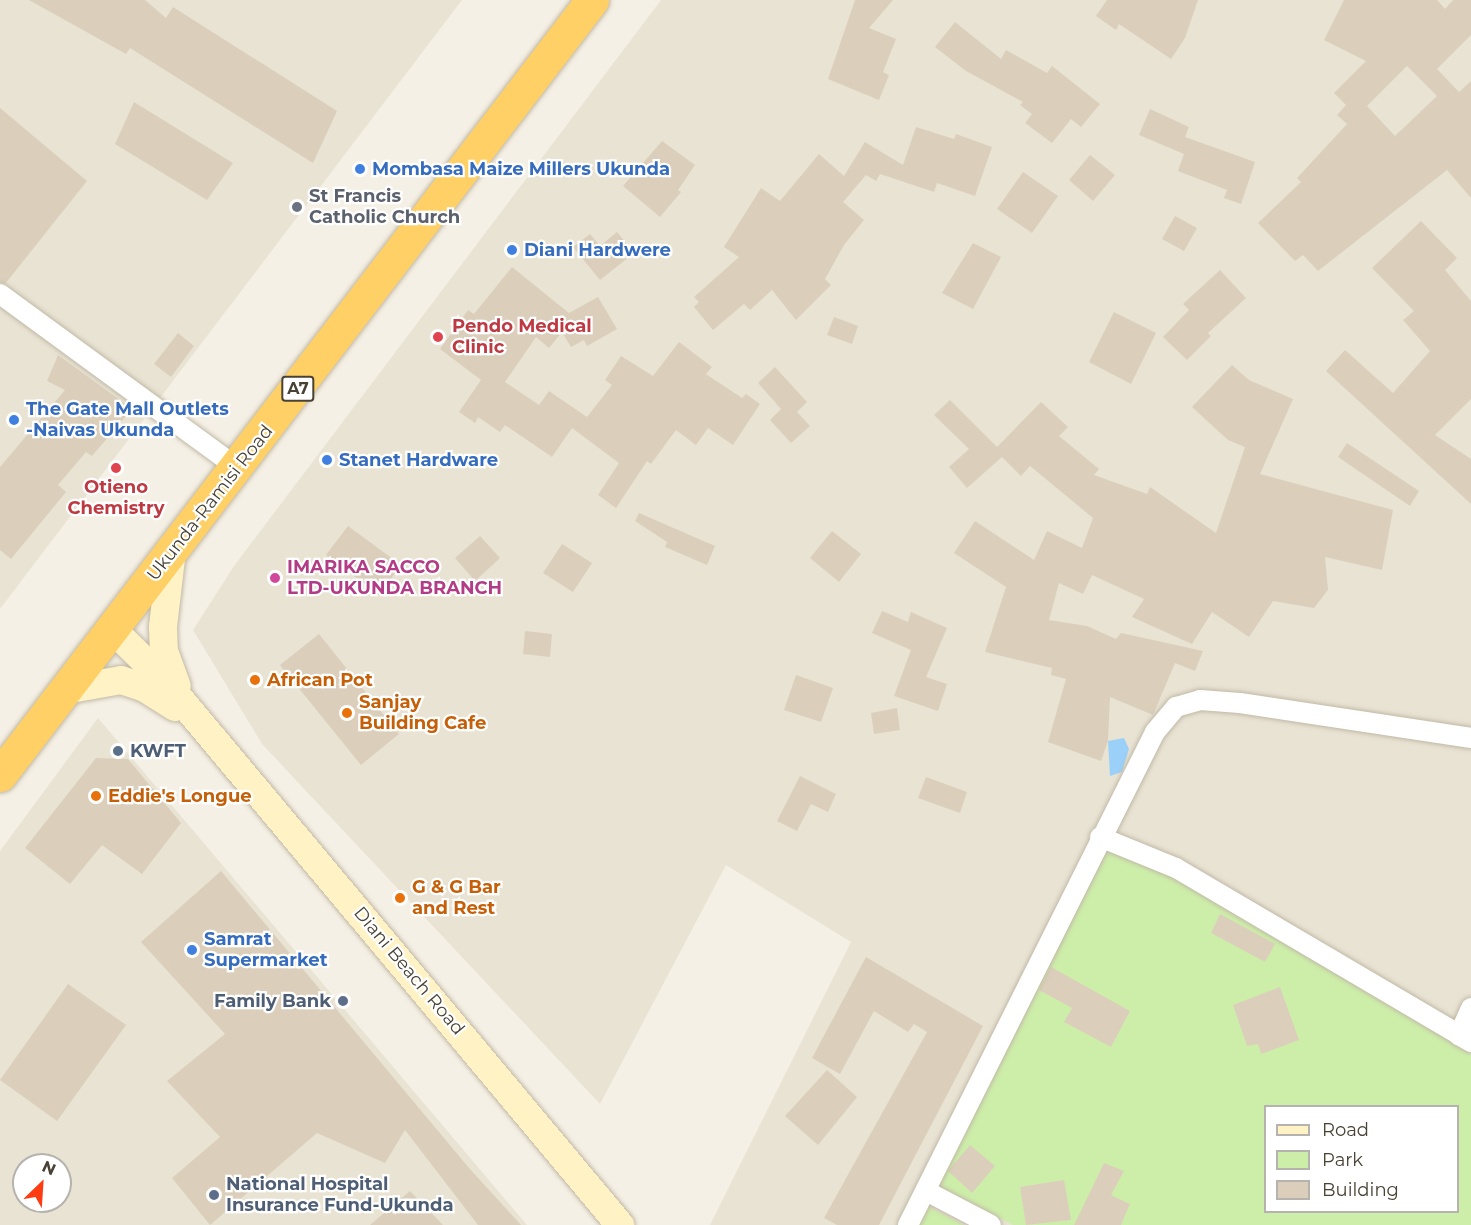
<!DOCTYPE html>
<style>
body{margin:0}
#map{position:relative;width:1471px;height:1225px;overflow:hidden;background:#f5f0e5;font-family:Montserrat,sans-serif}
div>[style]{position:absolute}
.residential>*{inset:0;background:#e9e3d3}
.green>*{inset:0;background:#cdeea9}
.water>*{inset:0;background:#9bd0f8}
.building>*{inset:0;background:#dbcfbc}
.roads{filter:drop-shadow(0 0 2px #c1b9a7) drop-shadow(0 0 2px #c1b9a7)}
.street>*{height:20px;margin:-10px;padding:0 10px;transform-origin:10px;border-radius:10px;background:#fff}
.secondary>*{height:28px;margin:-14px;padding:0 14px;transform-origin:14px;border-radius:14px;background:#fff2c5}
.highway>*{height:33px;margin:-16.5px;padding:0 16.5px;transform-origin:16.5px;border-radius:16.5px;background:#ffd066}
.dots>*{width:16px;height:16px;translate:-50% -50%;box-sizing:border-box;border:3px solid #fff;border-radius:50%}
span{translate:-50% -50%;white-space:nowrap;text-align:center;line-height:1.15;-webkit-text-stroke:4.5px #fff;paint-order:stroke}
.shield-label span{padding:2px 4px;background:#fff;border:2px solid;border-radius:4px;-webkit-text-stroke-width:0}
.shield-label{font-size:16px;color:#484134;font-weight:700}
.shop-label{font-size:18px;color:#366cbe;font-weight:700}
.left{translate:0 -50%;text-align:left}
.worship-label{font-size:18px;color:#5b616d;font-weight:700}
.health-label{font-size:18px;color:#be3a42;font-weight:700}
.street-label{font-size:18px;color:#484134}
.hotel-label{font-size:18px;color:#b23c85;font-weight:700}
.food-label{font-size:18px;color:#c56008;font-weight:700}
.service-label{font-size:18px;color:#4e5e75;font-weight:700}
.right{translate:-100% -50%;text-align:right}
.legend{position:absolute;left:1264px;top:1105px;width:195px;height:108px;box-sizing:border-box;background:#fff;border:2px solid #b6b3ae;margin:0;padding:8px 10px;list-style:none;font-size:18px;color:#484134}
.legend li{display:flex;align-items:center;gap:12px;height:30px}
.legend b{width:30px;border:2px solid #b6b3ae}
.north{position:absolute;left:12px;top:1153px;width:60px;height:60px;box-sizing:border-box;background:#fff;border:2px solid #b6b3ae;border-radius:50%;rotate:25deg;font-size:16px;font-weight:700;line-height:24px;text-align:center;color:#484134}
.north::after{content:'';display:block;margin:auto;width:21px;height:27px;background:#ff3b12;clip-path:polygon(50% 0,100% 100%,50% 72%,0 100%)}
</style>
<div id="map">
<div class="residential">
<div style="clip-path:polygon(0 0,462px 0,0 609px)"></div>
<div style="clip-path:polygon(evenodd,661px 0,1471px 0,1471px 1225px,710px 1225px,851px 942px,726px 865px,600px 1104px,262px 744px,193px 630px,234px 566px,661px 0,1266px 1106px,1458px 1106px,1458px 1212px,1266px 1212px,1266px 1106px)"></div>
<div style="clip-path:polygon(evenodd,98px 718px,527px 1225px,0 1225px,0 851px,98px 718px,24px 1165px,60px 1165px,60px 1201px,24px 1201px,24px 1165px)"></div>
</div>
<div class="green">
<div style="clip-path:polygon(evenodd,1107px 850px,1172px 876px,1471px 1054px,1471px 1225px,1013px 1225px,937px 1185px,1107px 850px,1266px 1106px,1458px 1106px,1458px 1212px,1266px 1212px,1266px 1106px)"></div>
<div style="clip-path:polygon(929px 1207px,964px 1225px,919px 1225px)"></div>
</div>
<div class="water">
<div style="clip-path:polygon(1124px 738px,1129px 749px,1122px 772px,1110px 776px,1108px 741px)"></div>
</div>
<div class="building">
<div style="clip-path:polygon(29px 0,145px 0,166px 18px,173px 7px,337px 111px,313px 163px,130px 48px,126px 54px)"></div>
<div style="clip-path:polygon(855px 0,893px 0,869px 28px,896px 39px,883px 72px,889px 75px,879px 100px,828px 79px)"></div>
<div style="clip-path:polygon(1107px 0,1198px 0,1185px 38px,1171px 59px,1119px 24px,1116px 30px,1096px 16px)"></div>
<div style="clip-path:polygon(evenodd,1344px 0,1437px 0,1445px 9px,1453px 0,1471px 0,1471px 35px,1437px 69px,1459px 92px,1471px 81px,1471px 198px,1447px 170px,1318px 271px,1303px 255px,1295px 261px,1258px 223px,1301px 182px,1297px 178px,1347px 124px,1337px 115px,1346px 105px,1334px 93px,1366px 61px,1324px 40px,1344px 0,1407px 66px,1437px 96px,1395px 136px,1367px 106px,1407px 66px)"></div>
<div style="clip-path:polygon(955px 22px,1001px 59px,1006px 50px,1047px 73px,1052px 66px,1100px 104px,1081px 127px,1071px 119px,1052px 143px,1025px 123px,1032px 114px,1020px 105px,1023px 102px,966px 71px,935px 47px)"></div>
<div style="clip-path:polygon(134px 102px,233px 163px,207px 200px,115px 144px)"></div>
<div style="clip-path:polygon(0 108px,87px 181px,5px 284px,0 282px)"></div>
<div style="clip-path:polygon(1150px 109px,1189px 127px,1185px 137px,1255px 162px,1241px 204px,1224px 198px,1227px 190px,1178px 171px,1184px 154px,1139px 135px)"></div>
<div style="clip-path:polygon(916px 127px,954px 139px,956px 134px,992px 147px,975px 196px,937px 183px,934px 192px,880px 174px,876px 181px,866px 175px,843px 202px,864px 220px,844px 245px,825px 279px,831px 285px,796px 320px,772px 290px,750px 310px,744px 304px,713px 330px,694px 307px,699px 302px,694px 297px,739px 257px,724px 247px,761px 188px,780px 201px,819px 154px,844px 176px,865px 142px,903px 165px)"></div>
<div style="clip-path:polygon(662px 141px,695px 165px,678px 190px,681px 192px,660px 217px,623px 186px)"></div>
<div style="clip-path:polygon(1090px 155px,1115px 175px,1093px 201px,1069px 180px)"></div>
<div style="clip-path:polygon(1023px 172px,1058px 196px,1032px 233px,997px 209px)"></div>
<div style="clip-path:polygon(1175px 216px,1197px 228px,1184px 251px,1162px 239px)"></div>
<div style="clip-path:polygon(1421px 221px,1457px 258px,1445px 270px,1471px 301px,1471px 399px,1435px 435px,1471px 459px,1471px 504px,1326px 371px,1345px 350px,1393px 393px,1430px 351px,1403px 320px,1414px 311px,1372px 268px)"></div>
<div style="clip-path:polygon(617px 232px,634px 253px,600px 280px,573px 247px,590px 234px,600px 246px)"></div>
<div style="clip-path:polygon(973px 243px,1001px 257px,973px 309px,942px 293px)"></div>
<div style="clip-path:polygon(512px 267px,569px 313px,598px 297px,617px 329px,587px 346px,584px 340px,571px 347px,562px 332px,549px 348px,536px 337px,505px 382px,539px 405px,549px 391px,587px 417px,612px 385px,605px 380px,621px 356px,653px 376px,679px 342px,712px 367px,706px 374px,742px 398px,746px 394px,760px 404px,733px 445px,708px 428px,696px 445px,676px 430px,651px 464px,647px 461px,616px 508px,598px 495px,619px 463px,572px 428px,552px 457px,505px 425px,500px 432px,478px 417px,475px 423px,459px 412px,481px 380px,440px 349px,468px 310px,474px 314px)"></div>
<div style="clip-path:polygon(1220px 270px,1246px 298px,1208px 333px,1211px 336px,1187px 360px,1163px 337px,1189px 310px,1183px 304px)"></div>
<div style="clip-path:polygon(1114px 312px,1156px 333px,1131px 384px,1089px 362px)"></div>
<div style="clip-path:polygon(834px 317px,858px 326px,852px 344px,827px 335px)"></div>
<div style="clip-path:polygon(178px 333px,194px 346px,171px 377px,154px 364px)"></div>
<div style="clip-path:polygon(58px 355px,132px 409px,92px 456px,86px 452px,58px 485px,66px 492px,11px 559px,0 550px,0 467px,65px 390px,47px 381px)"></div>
<div style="clip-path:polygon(1232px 365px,1249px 380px,1293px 399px,1260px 474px,1393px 510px,1382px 570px,1325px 557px,1328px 590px,1314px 608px,1273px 601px,1249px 637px,1212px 612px,1192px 644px,1132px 617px,1144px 599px,1092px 575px,1083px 594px,1059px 583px,1049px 620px,1087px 626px,1116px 639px,1121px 633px,1203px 651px,1195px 671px,1175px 663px,1153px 715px,1110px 697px,1108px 741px,1101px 761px,1048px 742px,1066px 679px,1051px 675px,1052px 668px,985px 652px,1006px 587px,954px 553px,975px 521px,1034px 560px,1047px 531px,1082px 548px,1093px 518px,1030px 466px,1021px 476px,1002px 457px,967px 488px,949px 467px,969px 449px,934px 415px,950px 400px,997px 447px,1041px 402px,1068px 427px,1059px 436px,1099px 469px,1094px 475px,1147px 494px,1150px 487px,1216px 533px,1245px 447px,1228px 440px,1192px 407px)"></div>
<div style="clip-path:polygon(775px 367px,807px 402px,797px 412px,810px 426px,791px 443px,770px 420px,781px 409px,758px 383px)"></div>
<div style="clip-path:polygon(1347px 443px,1419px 491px,1410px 506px,1338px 457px)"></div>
<div style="clip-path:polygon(639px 513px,715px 546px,707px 565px,665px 547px,667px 542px,635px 521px)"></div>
<div style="clip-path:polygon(348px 526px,401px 565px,379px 595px,326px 555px)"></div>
<div style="clip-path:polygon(832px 531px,861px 554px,839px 582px,810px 558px)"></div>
<div style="clip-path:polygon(480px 536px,500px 558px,475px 581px,455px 558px)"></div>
<div style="clip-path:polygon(562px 544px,592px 563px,573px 592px,543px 573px)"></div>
<div style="clip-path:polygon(882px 611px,908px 622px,911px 612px,947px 628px,926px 677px,947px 684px,938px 711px,894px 696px,911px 650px,872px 633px)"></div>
<div style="clip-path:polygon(525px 631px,552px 634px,550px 657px,523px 654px)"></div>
<div style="clip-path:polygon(319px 634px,399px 734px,361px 765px,280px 665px)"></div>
<div style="clip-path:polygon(796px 675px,833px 688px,821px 722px,784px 710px)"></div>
<div style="clip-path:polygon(897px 708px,900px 730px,874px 734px,871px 713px)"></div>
<div style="clip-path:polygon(96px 758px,128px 759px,181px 823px,142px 874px,102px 845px,70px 884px,25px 848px)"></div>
<div style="clip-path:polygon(800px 776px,836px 794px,828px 812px,811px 804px,797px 831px,777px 821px)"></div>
<div style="clip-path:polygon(926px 777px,967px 792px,960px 813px,918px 798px)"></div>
<div style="clip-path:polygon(221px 871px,469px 1168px,521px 1225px,478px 1225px,405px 1130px,385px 1163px,317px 1133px,210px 1225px,172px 1178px,220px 1137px,167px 1081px,225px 1034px,141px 942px)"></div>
<div style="clip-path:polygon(1220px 914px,1275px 944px,1265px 962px,1211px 933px)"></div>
<div style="clip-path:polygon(866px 957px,983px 1026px,879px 1225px,837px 1225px,824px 1218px,927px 1032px,914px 1024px,908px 1032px,874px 1011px,840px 1074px,812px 1058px)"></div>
<div style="clip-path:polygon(1051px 967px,1130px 1011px,1111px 1047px,1064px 1022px,1072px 1008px,1039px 990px)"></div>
<div style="clip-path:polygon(68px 984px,126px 1025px,57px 1121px,0 1080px)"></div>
<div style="clip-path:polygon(1280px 987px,1299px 1040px,1261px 1054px,1258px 1044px,1247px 1046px,1233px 1005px)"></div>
<div style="clip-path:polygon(827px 1070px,857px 1097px,818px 1145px,785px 1116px)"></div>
<div style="clip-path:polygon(970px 1145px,995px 1166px,972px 1193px,948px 1171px)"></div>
<div style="clip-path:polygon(1104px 1163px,1124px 1171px,1111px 1195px,1130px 1204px,1121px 1225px,1074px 1225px)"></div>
<div style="clip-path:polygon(1064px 1180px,1071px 1220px,1026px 1225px,1020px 1187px)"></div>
<div style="clip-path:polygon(410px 1191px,443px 1225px,370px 1225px)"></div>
</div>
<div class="roads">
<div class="street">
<div style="left:0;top:294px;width:295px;rotate:36.2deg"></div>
<div style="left:1100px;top:837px;width:82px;rotate:22.2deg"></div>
<div style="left:1176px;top:868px;width:329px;rotate:30.5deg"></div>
<div style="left:1471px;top:1008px;width:30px;rotate:114deg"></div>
<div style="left:1459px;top:1035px;width:14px;rotate:30deg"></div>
<div style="left:926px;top:1191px;width:73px;rotate:27.6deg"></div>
<div style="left:908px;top:1225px;width:551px;rotate:-63.39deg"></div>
<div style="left:1155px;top:732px;width:33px;rotate:-50deg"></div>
<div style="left:1176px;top:707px;width:25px;rotate:-16deg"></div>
<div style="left:1200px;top:700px;width:40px;rotate:4.3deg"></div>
<div style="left:1240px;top:703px;width:234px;rotate:8.6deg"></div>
</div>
<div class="secondary">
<div style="left:172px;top:550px;width:78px;rotate:96.7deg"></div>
<div style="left:163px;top:627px;width:24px;rotate:88deg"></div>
<div style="left:164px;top:651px;width:37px;rotate:70deg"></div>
<div style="left:112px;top:629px;width:73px;rotate:44.4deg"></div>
<div style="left:164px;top:680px;width:711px;rotate:50.08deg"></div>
<div style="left:65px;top:690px;width:57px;rotate:-10.1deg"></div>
<div style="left:121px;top:680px;width:23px;rotate:18deg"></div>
<div style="left:143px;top:687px;width:38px;rotate:32deg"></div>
</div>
<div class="highway">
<div style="left:0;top:775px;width:975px;rotate:-52.62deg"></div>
</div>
</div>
<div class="dots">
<div style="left:360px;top:169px;background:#3f7fe0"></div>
<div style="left:297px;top:207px;background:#6b7280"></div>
<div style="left:512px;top:250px;background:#3f7fe0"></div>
<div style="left:438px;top:337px;background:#e0444e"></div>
<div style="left:14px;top:420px;background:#3f7fe0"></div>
<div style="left:327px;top:460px;background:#3f7fe0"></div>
<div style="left:116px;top:468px;background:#e0444e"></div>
<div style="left:275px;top:578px;background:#d1479c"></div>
<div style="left:255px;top:680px;background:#e8710a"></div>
<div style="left:347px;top:713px;background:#e8710a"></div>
<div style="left:118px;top:751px;background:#5c6f8a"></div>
<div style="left:96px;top:796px;background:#e8710a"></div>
<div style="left:400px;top:898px;background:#e8710a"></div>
<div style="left:192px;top:950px;background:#3f7fe0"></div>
<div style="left:343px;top:1001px;background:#5c6f8a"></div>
<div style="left:214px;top:1195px;background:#5c6f8a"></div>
</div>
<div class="shield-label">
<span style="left:298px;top:389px">A7</span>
</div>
<div class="shop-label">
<span class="left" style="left:372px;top:169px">Mombasa Maize Millers Ukunda</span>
<span class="left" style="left:524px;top:250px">Diani Hardwere</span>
<span class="left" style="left:26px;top:420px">The Gate Mall Outlets<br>-Naivas Ukunda</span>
<span class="left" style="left:339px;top:460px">Stanet Hardware</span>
<span class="left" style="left:204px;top:950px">Samrat<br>Supermarket</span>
</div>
<div class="worship-label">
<span class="left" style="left:309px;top:207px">St Francis<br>Catholic Church</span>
</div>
<div class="health-label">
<span class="left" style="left:452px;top:337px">Pendo Medical<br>Clinic</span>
<span style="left:116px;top:498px">Otieno<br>Chemistry</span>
</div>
<div class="street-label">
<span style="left:210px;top:503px;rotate:-52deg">Ukunda-Ramisi Road</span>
<span style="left:409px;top:971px;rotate:50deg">Diani Beach Road</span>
</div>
<div class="hotel-label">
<span class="left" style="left:287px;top:578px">IMARIKA SACCO<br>LTD-UKUNDA BRANCH</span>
</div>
<div class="food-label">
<span class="left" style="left:267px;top:680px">African Pot</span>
<span class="left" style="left:359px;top:713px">Sanjay<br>Building Cafe</span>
<span class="left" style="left:108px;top:796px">Eddie's Longue</span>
<span class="left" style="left:412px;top:898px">G &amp; G Bar<br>and Rest</span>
</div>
<div class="service-label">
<span class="left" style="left:130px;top:751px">KWFT</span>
<span class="right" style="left:331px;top:1001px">Family Bank</span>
<span class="left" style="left:226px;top:1195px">National Hospital<br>Insurance Fund-Ukunda</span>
</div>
<ul class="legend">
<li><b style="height:8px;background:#fff2c5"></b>Road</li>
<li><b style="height:16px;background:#cdeea9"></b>Park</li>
<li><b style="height:16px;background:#dbcfbc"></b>Building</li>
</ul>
<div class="north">N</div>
</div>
